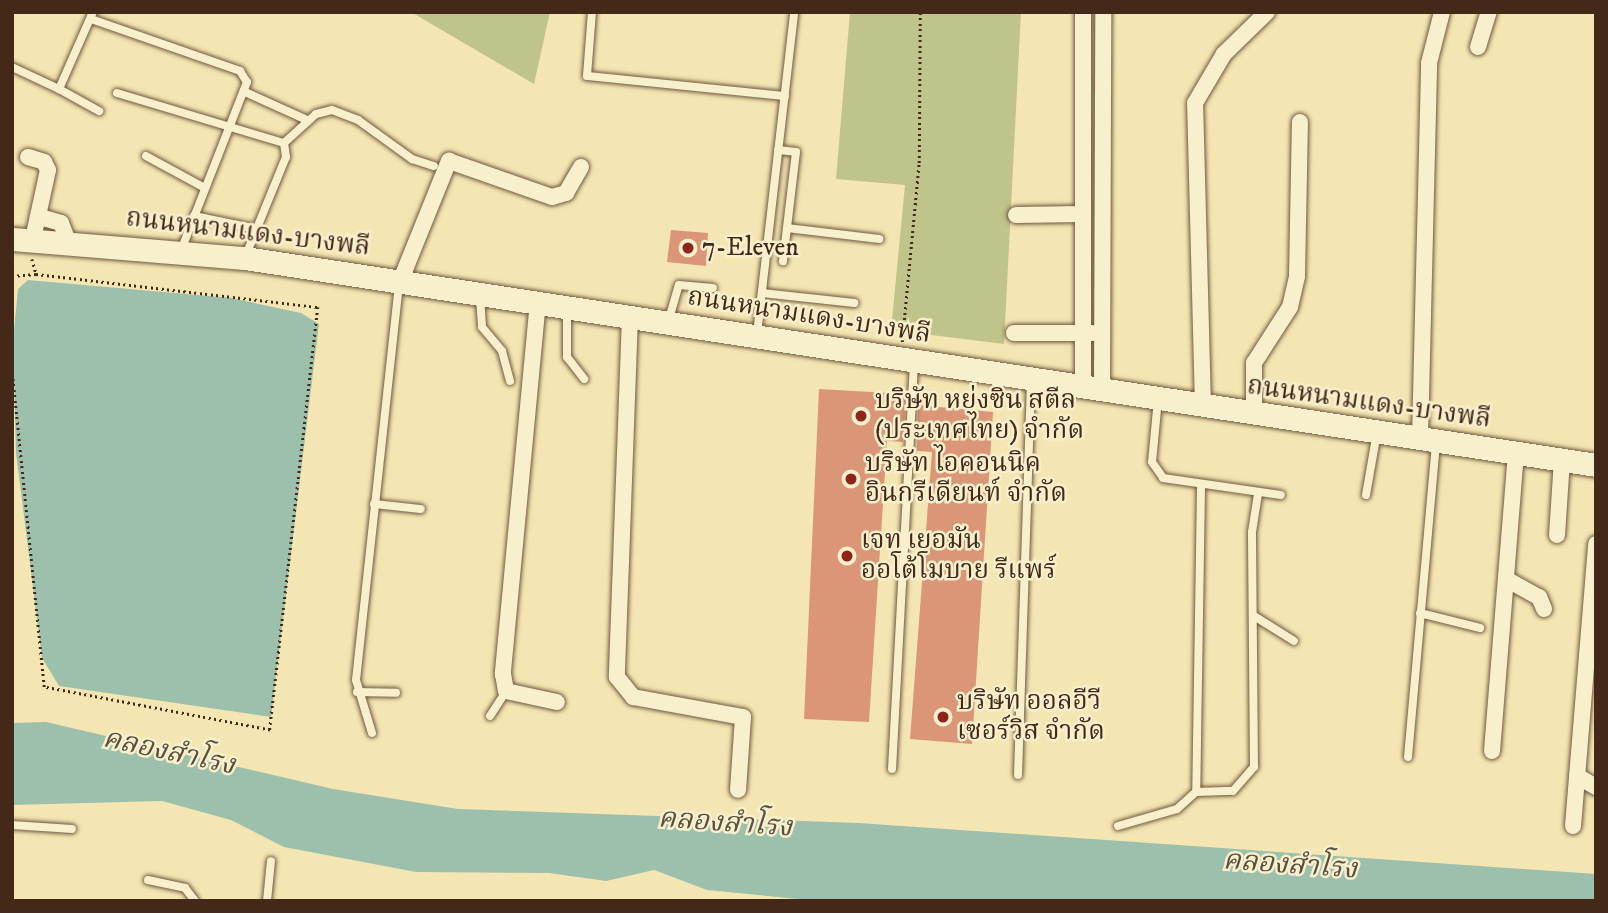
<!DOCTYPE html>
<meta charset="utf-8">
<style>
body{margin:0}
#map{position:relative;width:1608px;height:913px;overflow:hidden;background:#f4e6b2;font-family:"IM FELL DW Pica","Noto Serif Thai",serif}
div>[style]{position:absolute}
.green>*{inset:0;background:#bfc48a}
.water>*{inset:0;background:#9cc0ac}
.building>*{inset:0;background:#da9677}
.path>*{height:2.5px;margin-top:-1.25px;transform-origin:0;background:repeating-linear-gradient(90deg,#442919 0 2px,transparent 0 5.5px)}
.roads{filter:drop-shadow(0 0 2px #70583f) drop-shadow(0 0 2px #70583f)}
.lane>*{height:8px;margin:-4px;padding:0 4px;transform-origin:4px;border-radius:4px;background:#f8efcd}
.street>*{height:16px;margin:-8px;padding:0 8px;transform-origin:8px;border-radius:8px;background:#f8efcd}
.secondary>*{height:23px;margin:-11.5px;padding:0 11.5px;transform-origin:11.5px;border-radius:11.5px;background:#f8efcd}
.dots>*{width:19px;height:19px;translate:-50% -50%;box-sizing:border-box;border:4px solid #f8efcd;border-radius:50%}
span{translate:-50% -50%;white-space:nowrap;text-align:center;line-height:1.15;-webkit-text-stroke:5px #f8efcd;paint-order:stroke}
.street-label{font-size:26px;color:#442919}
.poi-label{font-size:26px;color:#442919}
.left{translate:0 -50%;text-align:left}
.water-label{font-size:28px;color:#5a4f3e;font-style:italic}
.frame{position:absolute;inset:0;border:14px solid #442919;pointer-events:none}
</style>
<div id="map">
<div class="green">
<div style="clip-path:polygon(411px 12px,550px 12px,534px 84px)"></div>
<div style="clip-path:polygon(850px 12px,1021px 12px,1004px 344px,891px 330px,905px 185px,836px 179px)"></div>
</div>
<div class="water">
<div style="clip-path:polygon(28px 280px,231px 298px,301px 313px,319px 324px,271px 717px,59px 686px,42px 658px,16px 453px,13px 341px,18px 289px)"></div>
<div style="clip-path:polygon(46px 722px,333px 789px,458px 809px,859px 823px,1596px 874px,1596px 901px,819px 901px,707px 890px,654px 870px,606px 881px,549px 873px,416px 872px,284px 847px,231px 820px,162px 801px,12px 805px,12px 723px)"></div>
</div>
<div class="building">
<div style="clip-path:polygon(671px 230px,708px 233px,706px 266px,667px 262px)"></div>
<div style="clip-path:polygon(819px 389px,906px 394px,903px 442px,887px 441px,869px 722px,804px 719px)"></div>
<div style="clip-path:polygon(918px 405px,993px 412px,972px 744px,910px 739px,932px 452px,917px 451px)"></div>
</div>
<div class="path">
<div style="left:32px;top:259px;width:15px;rotate:74deg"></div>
<div style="left:12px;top:276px;width:24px;rotate:-5deg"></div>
<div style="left:36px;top:274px;width:284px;rotate:6.7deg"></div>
<div style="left:318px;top:307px;width:426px;rotate:96.5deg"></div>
<div style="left:270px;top:730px;width:230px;rotate:-169.2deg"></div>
<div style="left:44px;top:687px;width:315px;rotate:-95.8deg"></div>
<div style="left:902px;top:342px;width:180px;rotate:-84.6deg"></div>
<div style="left:919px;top:163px;width:151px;rotate:-89.6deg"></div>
</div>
<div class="roads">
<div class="lane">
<div style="left:592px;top:12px;width:64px;rotate:94.5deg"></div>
<div style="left:587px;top:76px;width:199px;rotate:5.8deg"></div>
<div style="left:91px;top:19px;width:158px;rotate:19.2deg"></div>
<div style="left:240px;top:71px;width:13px;rotate:58deg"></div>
<div style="left:247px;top:82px;width:180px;rotate:111.4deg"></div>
<div style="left:12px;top:67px;width:52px;rotate:25.1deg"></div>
<div style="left:59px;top:89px;width:84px;rotate:-66.2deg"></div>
<div style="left:59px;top:89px;width:46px;rotate:28.8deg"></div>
<div style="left:245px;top:92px;width:68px;rotate:24.3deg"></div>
<div style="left:117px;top:93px;width:174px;rotate:16.7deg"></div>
<div style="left:778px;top:150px;width:18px;rotate:6deg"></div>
<div style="left:796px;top:152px;width:110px;rotate:96.8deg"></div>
<div style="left:146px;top:156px;width:67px;rotate:28.5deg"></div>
<div style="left:194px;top:216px;width:64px;rotate:11.7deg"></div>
<div style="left:787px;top:228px;width:93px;rotate:6.8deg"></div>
<div style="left:246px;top:255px;width:106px;rotate:-67.8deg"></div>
<div style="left:286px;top:157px;width:14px;rotate:-98deg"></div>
<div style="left:284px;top:143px;width:43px;rotate:-42.2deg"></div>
<div style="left:316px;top:114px;width:16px;rotate:-14deg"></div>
<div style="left:332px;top:110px;width:28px;rotate:21deg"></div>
<div style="left:358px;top:120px;width:67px;rotate:35.8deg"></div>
<div style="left:412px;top:159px;width:23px;rotate:18deg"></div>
<div style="left:762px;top:293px;width:93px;rotate:6.2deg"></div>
<div style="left:480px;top:297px;width:30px;rotate:86deg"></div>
<div style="left:482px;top:327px;width:31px;rotate:50deg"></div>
<div style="left:502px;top:351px;width:31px;rotate:75deg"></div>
<div style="left:567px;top:309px;width:48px;rotate:90deg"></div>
<div style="left:567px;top:357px;width:28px;rotate:52deg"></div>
<div style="left:669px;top:319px;width:35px;rotate:-74deg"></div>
<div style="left:679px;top:285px;width:34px;rotate:5deg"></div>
<div style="left:757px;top:334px;width:324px;rotate:-83.4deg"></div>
<div style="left:1158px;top:399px;width:63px;rotate:95.4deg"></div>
<div style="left:1152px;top:462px;width:19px;rotate:55deg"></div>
<div style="left:1163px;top:478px;width:119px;rotate:8.2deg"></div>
<div style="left:1201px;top:488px;width:304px;rotate:90.9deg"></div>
<div style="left:1196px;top:792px;width:37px;rotate:-2deg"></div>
<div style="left:1233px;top:791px;width:32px;rotate:-49deg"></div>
<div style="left:1254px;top:767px;width:235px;rotate:-90.5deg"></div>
<div style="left:1252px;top:532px;width:39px;rotate:-81deg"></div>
<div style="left:1366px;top:495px;width:64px;rotate:-80.1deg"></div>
<div style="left:374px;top:504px;width:47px;rotate:6.1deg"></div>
<div style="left:1420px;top:613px;width:62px;rotate:14deg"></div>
<div style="left:1254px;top:616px;width:47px;rotate:32deg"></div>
<div style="left:357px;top:692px;width:39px;rotate:1deg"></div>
<div style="left:490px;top:716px;width:30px;rotate:-57deg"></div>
<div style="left:372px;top:733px;width:55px;rotate:-106.8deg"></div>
<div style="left:356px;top:680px;width:397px;rotate:-83.8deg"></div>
<div style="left:1408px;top:757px;width:315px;rotate:-84.9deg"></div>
<div style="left:892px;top:769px;width:408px;rotate:-86.9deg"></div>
<div style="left:1018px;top:775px;width:395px;rotate:-88.1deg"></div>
<div style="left:12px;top:825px;width:60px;rotate:3.8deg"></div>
<div style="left:1118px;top:826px;width:61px;rotate:-16.1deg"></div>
<div style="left:1177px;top:809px;width:25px;rotate:-42deg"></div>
<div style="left:148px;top:880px;width:38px;rotate:12deg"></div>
<div style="left:185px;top:888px;width:16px;rotate:52deg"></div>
<div style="left:267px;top:901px;width:40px;rotate:-84.3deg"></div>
</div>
<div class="street">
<div style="left:1083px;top:12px;width:372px;rotate:90deg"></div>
<div style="left:1478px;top:47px;width:37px;rotate:-73deg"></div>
<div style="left:28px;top:157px;width:17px;rotate:17deg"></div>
<div style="left:44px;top:162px;width:9px;rotate:63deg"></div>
<div style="left:48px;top:170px;width:71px;rotate:102.3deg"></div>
<div style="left:1016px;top:215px;width:66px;rotate:-0.9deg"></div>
<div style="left:40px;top:217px;width:22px;rotate:16deg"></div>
<div style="left:61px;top:223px;width:17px;rotate:69deg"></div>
<div style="left:400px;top:282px;width:131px;rotate:-68deg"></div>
<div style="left:449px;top:161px;width:109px;rotate:19.3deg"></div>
<div style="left:552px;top:197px;width:15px;rotate:-16deg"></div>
<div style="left:566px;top:193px;width:30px;rotate:-60deg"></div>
<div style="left:538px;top:301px;width:375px;rotate:95.4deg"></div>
<div style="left:503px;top:674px;width:17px;rotate:80deg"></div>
<div style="left:506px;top:691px;width:52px;rotate:12.2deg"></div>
<div style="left:630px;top:316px;width:361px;rotate:92.1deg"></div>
<div style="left:617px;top:677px;width:26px;rotate:51deg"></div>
<div style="left:633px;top:697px;width:112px;rotate:10.3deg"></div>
<div style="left:743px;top:717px;width:73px;rotate:93.9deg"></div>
<div style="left:1014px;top:333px;width:78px"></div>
<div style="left:1102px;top:388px;width:376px;rotate:-89.8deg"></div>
<div style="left:1203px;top:406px;width:303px;rotate:-91.5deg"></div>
<div style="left:1195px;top:103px;width:57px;rotate:-59.4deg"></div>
<div style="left:1224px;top:54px;width:60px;rotate:-44.3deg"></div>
<div style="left:1254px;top:414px;width:51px;rotate:-90deg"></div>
<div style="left:1254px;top:363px;width:67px;rotate:-57.3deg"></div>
<div style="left:1290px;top:307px;width:32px;rotate:-77deg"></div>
<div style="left:1297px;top:276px;width:154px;rotate:-88.9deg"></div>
<div style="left:1420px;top:438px;width:375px;rotate:-88.6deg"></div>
<div style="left:1429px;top:63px;width:53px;rotate:-75.7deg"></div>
<div style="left:1557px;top:535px;width:75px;rotate:-86.2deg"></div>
<div style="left:1506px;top:579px;width:38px;rotate:29deg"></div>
<div style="left:1539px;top:597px;width:13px;rotate:67deg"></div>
<div style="left:1492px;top:751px;width:299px;rotate:-85.4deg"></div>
<div style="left:1577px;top:776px;width:22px;rotate:30deg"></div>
<div style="left:1573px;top:826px;width:283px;rotate:-85.3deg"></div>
</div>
<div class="secondary">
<div style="left:12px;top:239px;width:234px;rotate:4.7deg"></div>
<div style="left:245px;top:258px;width:1367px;rotate:8.71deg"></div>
</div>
</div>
<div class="dots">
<div style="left:688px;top:248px;background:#8f2418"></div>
<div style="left:861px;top:416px;background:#8f2418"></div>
<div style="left:851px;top:479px;background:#8f2418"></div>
<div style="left:847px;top:556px;background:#8f2418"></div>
<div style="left:943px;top:717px;background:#8f2418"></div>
</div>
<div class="street-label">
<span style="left:248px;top:233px;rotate:7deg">ถนนหนามแดง-บางพลี</span>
<span style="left:809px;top:316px;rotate:9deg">ถนนหนามแดง-บางพลี</span>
<span style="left:1369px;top:403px;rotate:8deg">ถนนหนามแดง-บางพลี</span>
</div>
<div class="poi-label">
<span class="left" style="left:702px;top:248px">7-Eleven</span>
<span class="left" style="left:875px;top:416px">บริษัท หย่งซิน สตีล<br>(ประเทศไทย) จํากัด</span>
<span class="left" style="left:865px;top:479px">บริษัท ไอคอนนิค<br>อินกรีเดียนท์ จำกัด</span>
<span class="left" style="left:861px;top:556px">เจท เยอมัน<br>ออโต้โมบาย รีแพร์</span>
<span class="left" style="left:957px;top:717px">บริษัท ออลอีวี<br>เซอร์วิส จำกัด</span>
</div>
<div class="water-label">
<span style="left:169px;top:752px;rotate:12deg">คลองสำโรง</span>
<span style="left:725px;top:823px;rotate:4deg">คลองสำโรง</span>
<span style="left:1290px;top:865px;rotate:4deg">คลองสำโรง</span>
</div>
<div class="frame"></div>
</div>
